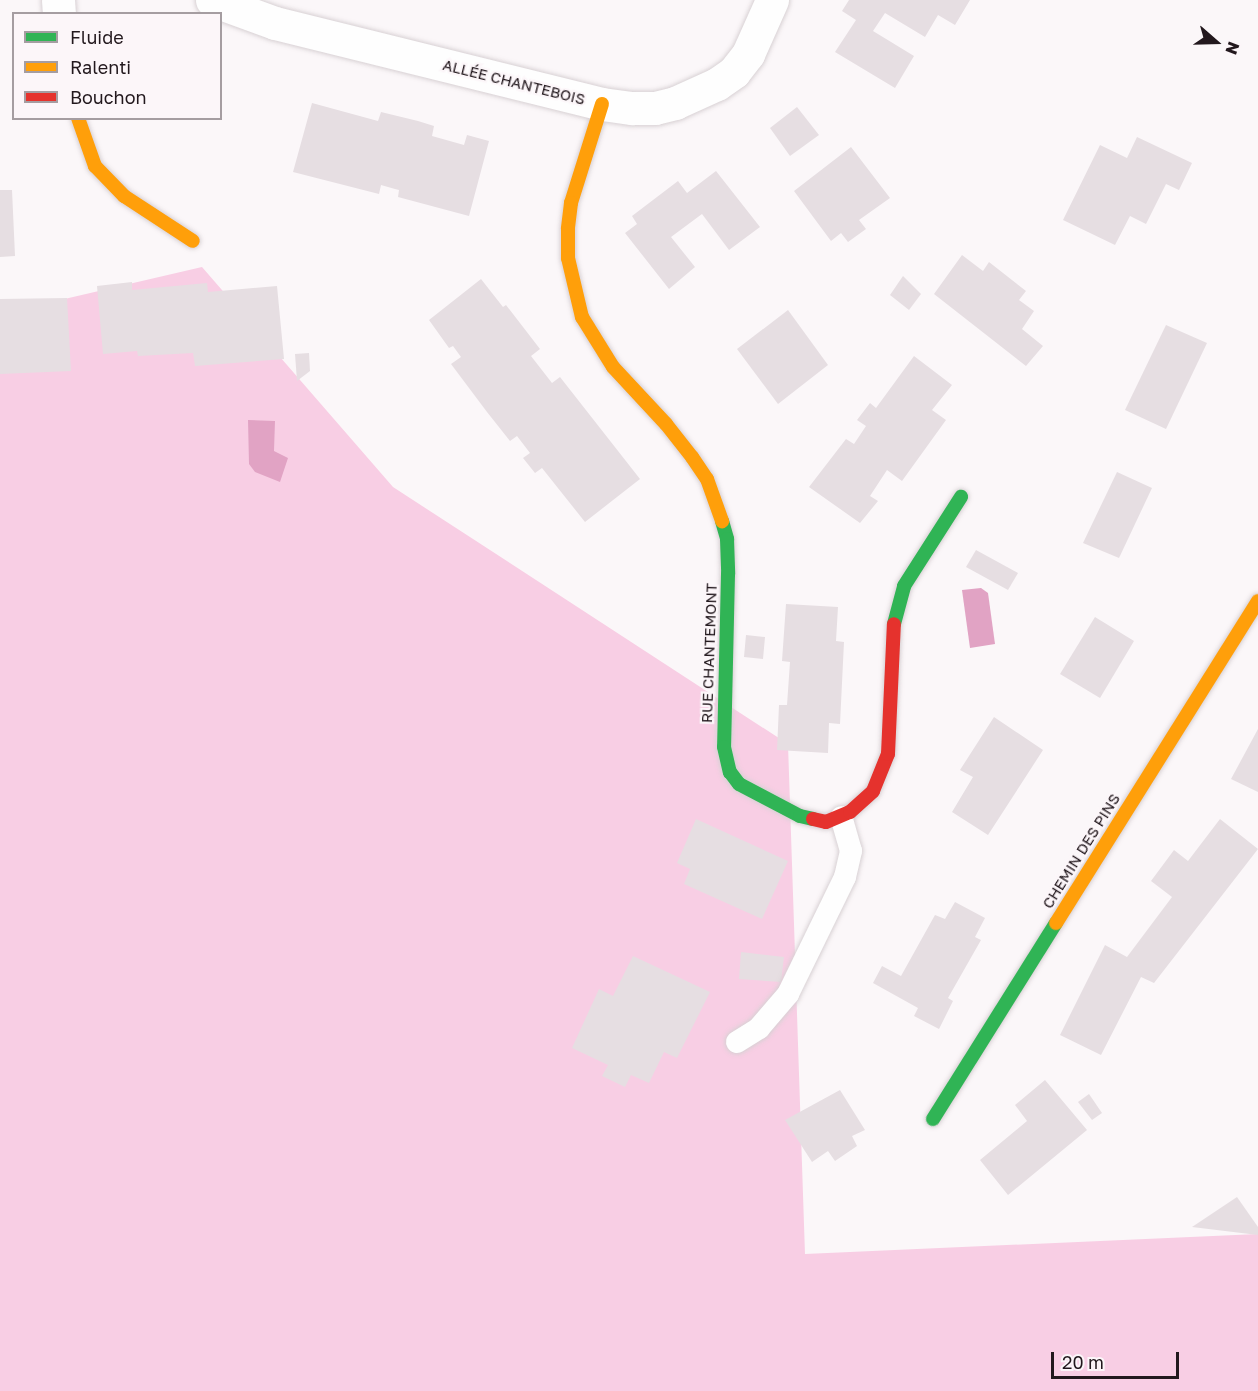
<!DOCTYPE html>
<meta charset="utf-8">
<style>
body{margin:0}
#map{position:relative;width:1258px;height:1391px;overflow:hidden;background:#fbf7f9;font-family:"Golos Text",sans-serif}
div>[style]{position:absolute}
.forest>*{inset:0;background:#f8cee4}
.water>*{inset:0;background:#e1a3c4}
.building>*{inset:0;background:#e6dee2}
.roads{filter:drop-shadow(0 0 2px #d8d1d4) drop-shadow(0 0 2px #d8d1d4)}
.lane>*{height:22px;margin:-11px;padding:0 11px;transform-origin:11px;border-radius:11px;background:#fefefe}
.street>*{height:33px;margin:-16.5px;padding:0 16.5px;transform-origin:16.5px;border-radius:16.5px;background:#fefefe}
.fast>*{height:14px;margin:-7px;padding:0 7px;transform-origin:7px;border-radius:7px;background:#30b455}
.slow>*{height:14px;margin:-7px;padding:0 7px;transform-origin:7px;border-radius:7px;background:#ff9f0a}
.jam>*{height:14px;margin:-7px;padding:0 7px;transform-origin:7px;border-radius:7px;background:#e5322d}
span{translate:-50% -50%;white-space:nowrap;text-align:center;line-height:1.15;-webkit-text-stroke:4.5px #fcf6f9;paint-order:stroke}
.street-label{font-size:15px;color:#22181d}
.legend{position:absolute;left:12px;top:12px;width:210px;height:108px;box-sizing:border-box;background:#fcf6f9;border:2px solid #a59da1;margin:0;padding:8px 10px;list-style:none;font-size:18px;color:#22181d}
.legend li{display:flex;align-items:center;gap:12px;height:30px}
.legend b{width:30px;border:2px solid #a59da1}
.north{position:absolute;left:1186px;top:12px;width:60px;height:60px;-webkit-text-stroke:4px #fcf6f9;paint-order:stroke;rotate:110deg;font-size:16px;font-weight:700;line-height:24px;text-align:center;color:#22181d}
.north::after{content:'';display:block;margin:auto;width:21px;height:27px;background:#22181d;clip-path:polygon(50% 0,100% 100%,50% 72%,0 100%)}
.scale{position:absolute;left:1051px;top:1352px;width:128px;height:27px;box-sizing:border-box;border:3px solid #22181d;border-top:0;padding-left:8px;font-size:18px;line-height:21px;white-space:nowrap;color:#22181d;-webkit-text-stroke:4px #fcf6f9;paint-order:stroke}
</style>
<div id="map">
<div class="forest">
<div style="clip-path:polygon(202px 267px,393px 487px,788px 744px,805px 1254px,1258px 1234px,1258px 1391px,0 1391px,0 314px)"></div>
</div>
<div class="water">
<div style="clip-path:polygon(248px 420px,275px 421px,274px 451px,288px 458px,280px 482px,255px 472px,249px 464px)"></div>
<div style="clip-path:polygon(981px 588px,988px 593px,995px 644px,970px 648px,962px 590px)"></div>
</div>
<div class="building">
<div style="clip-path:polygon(849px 0,970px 0,955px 25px,938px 15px,925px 37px,885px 13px,873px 31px,914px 56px,895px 88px,835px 52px,856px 20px,842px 11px)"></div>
<div style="clip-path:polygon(312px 103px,378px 121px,381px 112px,418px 121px,434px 126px,432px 136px,464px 145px,467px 135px,489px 141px,469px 216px,398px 197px,399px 190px,395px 189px,381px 185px,379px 194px,293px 172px)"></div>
<div style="clip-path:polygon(797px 107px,819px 135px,790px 156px,770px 128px)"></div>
<div style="clip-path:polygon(1137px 137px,1192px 163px,1179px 190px,1166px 184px,1146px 224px,1130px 216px,1115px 245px,1063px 220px,1100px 145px,1127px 158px)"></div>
<div style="clip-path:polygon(851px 147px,890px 198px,859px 220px,866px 229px,848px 242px,841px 233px,831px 241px,794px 191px)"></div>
<div style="clip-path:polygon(716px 171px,760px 227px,729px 250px,702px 214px,671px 237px,695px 267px,669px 289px,625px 233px,637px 224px,632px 216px,678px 181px,687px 193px)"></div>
<div style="clip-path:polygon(0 190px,12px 190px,15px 256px,0 257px)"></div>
<div style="clip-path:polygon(962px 255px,983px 271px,989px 262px,1026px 291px,1019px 300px,1034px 311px,1022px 329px,1043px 346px,1026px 366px,934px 294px)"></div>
<div style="clip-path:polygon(903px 276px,921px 294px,909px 310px,890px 295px)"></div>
<div style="clip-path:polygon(481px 279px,503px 307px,506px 305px,540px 349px,531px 356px,552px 383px,560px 377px,640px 479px,585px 522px,542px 468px,535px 473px,523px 458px,530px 453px,517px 436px,510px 441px,487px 412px,451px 364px,461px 357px,453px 346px,449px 348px,429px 320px)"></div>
<div style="clip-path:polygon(132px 282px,132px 290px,207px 283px,208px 292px,277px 286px,284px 359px,195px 366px,193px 353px,138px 356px,137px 351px,103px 354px,97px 286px)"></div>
<div style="clip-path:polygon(67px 298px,71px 371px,0 374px,0 299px)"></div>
<div style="clip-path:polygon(788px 310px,828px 365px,778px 404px,737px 349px)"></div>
<div style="clip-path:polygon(1166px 325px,1207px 343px,1166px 429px,1125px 410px)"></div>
<div style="clip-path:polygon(309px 353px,310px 371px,297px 381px,295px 354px)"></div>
<div style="clip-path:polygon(914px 356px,952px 385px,932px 410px,946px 420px,902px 481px,887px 470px,870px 496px,878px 501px,860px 523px,809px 487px,846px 439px,854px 444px,866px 426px,857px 420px,870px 403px,876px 408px)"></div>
<div style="clip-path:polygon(1117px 472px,1152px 488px,1119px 558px,1083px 543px)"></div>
<div style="clip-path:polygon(976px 550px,1018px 573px,1008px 590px,966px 567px)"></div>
<div style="clip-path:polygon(786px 604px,838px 607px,836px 641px,844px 642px,840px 724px,829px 723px,828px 753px,777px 750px,779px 705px,787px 705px,790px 662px,782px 661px)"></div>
<div style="clip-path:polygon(1095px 617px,1134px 641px,1100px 698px,1060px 674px)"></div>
<div style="clip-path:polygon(746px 635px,765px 637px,763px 659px,744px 657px)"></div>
<div style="clip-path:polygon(994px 717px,1043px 750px,988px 835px,952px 812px,973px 777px,960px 770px)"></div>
<div style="clip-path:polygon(1258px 729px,1258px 792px,1231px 779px)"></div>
<div style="clip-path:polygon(696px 819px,788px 861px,762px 919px,684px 884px,690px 869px,677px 863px)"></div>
<div style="clip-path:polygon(1220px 819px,1258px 849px,1154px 983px,1141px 977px,1101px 1055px,1060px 1035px,1105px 945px,1127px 957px,1172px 897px,1151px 881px,1174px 850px,1188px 861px)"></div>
<div style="clip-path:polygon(955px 902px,985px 918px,975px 937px,981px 940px,948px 998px,953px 1001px,939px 1029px,914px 1016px,918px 1008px,873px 983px,882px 966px,901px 976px,935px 915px,945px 919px)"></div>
<div style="clip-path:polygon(741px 952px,784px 957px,781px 982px,739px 979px)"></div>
<div style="clip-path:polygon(633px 956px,710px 992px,677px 1058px,664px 1052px,649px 1083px,631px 1075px,625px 1087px,602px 1076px,608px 1065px,572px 1048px,599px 989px,613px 996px)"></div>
<div style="clip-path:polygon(1045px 1080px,1087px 1130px,1008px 1195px,980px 1160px,1027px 1121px,1015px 1105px)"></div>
<div style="clip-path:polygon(840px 1090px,865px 1130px,852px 1136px,857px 1146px,835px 1161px,828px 1151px,812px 1162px,785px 1120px)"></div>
<div style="clip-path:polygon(1089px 1094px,1102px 1113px,1092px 1120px,1078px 1102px)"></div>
<div style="clip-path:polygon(1237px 1197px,1258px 1227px,1258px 1235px,1192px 1227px)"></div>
</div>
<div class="roads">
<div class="lane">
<div style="left:737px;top:1042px;width:26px;rotate:-32deg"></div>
<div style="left:759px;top:1028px;width:45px;rotate:-49.5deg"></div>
<div style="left:788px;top:994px;width:130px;rotate:-64deg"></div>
<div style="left:845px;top:877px;width:27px;rotate:-77deg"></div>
<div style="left:851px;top:851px;width:35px;rotate:-106deg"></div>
</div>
<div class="street">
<div style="left:58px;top:0;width:14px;rotate:86deg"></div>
<div style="left:212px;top:0;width:67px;rotate:20.1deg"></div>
<div style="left:275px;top:23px;width:337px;rotate:13.9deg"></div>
<div style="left:602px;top:104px;width:30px;rotate:8deg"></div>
<div style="left:632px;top:108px;width:23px"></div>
<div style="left:655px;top:108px;width:21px;rotate:-14deg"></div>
<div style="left:675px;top:103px;width:46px;rotate:-24.3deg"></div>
<div style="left:717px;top:84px;width:21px;rotate:-35deg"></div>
<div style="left:734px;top:72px;width:23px;rotate:-52deg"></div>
<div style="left:748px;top:54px;width:59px;rotate:-66deg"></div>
</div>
<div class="fast">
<div style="left:722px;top:521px;width:19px;rotate:74deg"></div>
<div style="left:727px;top:539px;width:35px;rotate:88deg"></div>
<div style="left:728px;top:574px;width:173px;rotate:91.3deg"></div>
<div style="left:724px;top:747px;width:26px;rotate:77deg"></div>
<div style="left:730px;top:772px;width:15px;rotate:53deg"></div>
<div style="left:739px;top:784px;width:69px;rotate:27.7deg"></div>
<div style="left:800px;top:816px;width:13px;rotate:13deg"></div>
<div style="left:894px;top:624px;width:39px;rotate:-75deg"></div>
<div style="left:904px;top:586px;width:106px;rotate:-57.4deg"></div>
<div style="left:933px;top:1119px;width:231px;rotate:-57.9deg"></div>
</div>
<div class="slow">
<div style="left:602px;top:104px;width:104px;rotate:107.4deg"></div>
<div style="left:571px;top:203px;width:26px;rotate:97deg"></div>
<div style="left:568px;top:229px;width:29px;rotate:90deg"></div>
<div style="left:568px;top:258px;width:61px;rotate:76.7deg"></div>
<div style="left:582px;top:317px;width:59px;rotate:58.2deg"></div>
<div style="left:613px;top:367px;width:78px;rotate:47.1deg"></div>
<div style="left:666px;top:424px;width:42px;rotate:51.8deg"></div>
<div style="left:692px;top:457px;width:27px;rotate:56deg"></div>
<div style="left:707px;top:479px;width:45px;rotate:70.3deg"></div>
<div style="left:78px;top:118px;width:51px;rotate:70.5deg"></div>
<div style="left:95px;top:166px;width:42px;rotate:46deg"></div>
<div style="left:124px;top:196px;width:82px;rotate:33.1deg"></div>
<div style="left:1056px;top:923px;width:380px;rotate:-57.9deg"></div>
</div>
<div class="jam">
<div style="left:813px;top:819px;width:13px;rotate:13deg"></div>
<div style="left:826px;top:822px;width:26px;rotate:-23deg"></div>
<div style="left:850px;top:812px;width:31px;rotate:-42deg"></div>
<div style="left:873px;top:791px;width:40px;rotate:-68deg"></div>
<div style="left:888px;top:754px;width:130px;rotate:-87.4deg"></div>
</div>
</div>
<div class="street-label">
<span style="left:514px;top:82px;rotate:14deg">ALLÉE CHANTEBOIS</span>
<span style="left:709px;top:653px;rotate:-88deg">RUE CHANTEMONT</span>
<span style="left:1081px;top:851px;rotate:-58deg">CHEMIN DES PINS</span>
</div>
<ul class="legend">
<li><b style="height:8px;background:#30b455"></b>Fluide</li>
<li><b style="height:8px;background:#ff9f0a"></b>Ralenti</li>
<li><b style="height:8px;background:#e5322d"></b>Bouchon</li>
</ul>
<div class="north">N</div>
<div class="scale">20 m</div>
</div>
